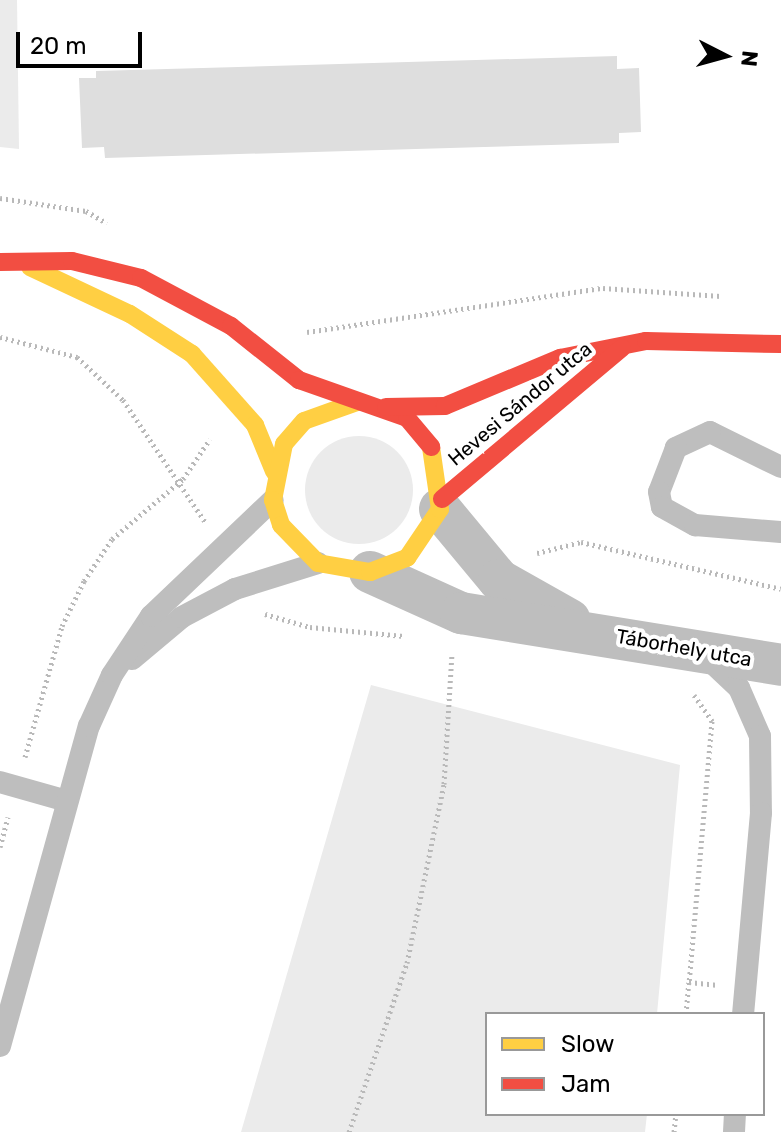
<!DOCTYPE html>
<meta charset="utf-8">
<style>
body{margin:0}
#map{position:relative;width:781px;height:1132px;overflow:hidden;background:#fff;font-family:Rubik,sans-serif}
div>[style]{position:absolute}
.green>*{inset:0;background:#ebebeb}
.round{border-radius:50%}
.building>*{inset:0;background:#dedede}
.path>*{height:5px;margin-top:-2.5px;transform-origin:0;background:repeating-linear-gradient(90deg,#b9b9b9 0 2px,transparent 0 6px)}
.lane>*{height:22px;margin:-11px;padding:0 11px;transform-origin:11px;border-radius:11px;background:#bebebe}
.street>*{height:42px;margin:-21px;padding:0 21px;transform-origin:21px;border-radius:21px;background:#bebebe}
.slow>*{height:18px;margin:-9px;padding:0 9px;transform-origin:9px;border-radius:9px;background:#ffcf43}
.jam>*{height:18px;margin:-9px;padding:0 9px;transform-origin:9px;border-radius:9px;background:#f24e42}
span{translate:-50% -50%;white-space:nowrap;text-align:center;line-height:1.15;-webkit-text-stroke:8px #fff;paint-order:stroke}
.street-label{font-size:20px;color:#000}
.legend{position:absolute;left:485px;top:1012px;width:280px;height:104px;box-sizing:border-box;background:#fff;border:2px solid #999;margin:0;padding:10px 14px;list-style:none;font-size:24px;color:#000}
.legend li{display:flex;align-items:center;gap:16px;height:40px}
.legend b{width:40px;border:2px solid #999}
.north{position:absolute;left:685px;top:16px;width:80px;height:80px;-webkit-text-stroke:6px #fff;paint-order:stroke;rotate:96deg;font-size:22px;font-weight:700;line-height:32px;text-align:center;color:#000}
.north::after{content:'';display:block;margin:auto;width:28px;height:36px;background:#000;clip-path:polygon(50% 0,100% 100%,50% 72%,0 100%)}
.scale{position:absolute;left:16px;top:32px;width:126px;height:36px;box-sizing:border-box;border:4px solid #000;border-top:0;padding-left:10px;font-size:24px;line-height:28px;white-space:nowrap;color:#000;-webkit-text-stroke:6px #fff;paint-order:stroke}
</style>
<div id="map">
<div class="green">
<div style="clip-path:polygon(0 0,17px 0,19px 149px,0 147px)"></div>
<div class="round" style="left:305px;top:436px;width:108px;height:108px"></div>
<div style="clip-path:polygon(371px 685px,680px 765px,657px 1014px,487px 1014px,487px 1114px,647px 1114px,645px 1132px,241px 1132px)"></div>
</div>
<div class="building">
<div style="clip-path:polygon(617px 56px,617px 69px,639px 68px,641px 132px,619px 133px,619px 143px,105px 158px,104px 147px,82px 148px,79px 78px,96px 78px,96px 71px)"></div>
</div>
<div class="path">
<div style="left:0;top:198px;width:87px;rotate:8.6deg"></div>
<div style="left:86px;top:211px;width:24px;rotate:30deg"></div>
<div style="left:307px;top:332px;width:299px;rotate:-8.5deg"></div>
<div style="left:603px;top:288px;width:118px;rotate:3.9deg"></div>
<div style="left:0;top:337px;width:80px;rotate:14.6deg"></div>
<div style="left:77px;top:357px;width:63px;rotate:43.1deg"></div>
<div style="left:123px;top:400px;width:148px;rotate:56deg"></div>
<div style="left:537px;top:553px;width:45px;rotate:-14deg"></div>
<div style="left:581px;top:542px;width:205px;rotate:13.2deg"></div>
<div style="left:265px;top:614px;width:47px;rotate:16.1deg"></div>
<div style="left:310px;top:627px;width:94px;rotate:5.5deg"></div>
<div style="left:694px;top:695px;width:32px;rotate:55deg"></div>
<div style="left:712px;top:721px;width:262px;rotate:95deg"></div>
<div style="left:689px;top:982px;width:27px;rotate:6deg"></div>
<div style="left:25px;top:757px;width:136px;rotate:-74.2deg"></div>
<div style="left:62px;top:626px;width:50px;rotate:-63.9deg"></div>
<div style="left:84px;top:581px;width:50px;rotate:-56.3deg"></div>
<div style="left:112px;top:539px;width:93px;rotate:-40.2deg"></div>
<div style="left:183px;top:479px;width:48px;rotate:-56deg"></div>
<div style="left:0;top:847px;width:31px;rotate:-75deg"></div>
<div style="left:686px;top:1014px;width:32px;rotate:-85deg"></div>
<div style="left:349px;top:1132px;width:179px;rotate:-71.1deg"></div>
<div style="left:407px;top:963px;width:183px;rotate:-78.3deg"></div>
<div style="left:444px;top:784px;width:131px;rotate:-86.5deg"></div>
<div style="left:674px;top:1132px;width:18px;rotate:-84deg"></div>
</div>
<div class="lane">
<div style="left:781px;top:467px;width:79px;rotate:-153.8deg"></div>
<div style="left:710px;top:432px;width:38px;rotate:155deg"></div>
<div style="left:676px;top:448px;width:47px;rotate:111.1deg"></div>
<div style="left:659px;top:492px;width:15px;rotate:79deg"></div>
<div style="left:662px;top:507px;width:38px;rotate:29deg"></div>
<div style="left:695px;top:525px;width:86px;rotate:4.7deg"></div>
<div style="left:707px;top:658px;width:44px;rotate:43.2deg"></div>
<div style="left:739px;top:688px;width:52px;rotate:66.4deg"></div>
<div style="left:760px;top:736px;width:77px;rotate:89.3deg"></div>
<div style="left:761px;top:813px;width:202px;rotate:95.1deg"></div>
<div style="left:132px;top:659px;width:65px;rotate:-40deg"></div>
<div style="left:182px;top:617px;width:60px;rotate:-27.8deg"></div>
<div style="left:235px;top:589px;width:87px;rotate:-17.4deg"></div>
<div style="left:0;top:782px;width:70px;rotate:15.8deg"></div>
<div style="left:0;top:1046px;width:332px;rotate:-74.5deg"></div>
<div style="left:89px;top:726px;width:56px;rotate:-65.7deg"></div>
<div style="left:112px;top:675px;width:71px;rotate:-56.5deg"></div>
<div style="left:151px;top:616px;width:168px;rotate:-43.6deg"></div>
<div style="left:734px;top:1132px;width:18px;rotate:-87deg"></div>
</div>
<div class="street">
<div style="left:440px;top:509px;width:92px;rotate:50.3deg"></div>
<div style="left:499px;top:580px;width:81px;rotate:29.4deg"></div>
<div style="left:370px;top:572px;width:100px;rotate:24.3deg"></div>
<div style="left:461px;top:613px;width:324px;rotate:9.2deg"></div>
</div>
<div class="slow">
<div style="left:30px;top:267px;width:110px;rotate:25.2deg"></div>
<div style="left:130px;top:314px;width:74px;rotate:32.8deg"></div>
<div style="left:192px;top:354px;width:95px;rotate:48.4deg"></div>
<div style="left:255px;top:425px;width:50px;rotate:67.6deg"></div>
<div style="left:357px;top:402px;width:56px;rotate:160.3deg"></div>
<div style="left:304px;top:421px;width:30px;rotate:131deg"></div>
<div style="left:284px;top:444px;width:57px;rotate:101.1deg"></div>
<div style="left:273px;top:500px;width:26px;rotate:72deg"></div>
<div style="left:281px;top:525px;width:53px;rotate:45.8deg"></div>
<div style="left:318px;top:563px;width:53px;rotate:9.8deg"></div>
<div style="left:370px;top:572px;width:40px;rotate:-21deg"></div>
<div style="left:407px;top:558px;width:59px;rotate:-56deg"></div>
<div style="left:440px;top:509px;width:63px;rotate:-98.3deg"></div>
</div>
<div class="jam">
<div style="left:0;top:262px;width:72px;rotate:-0.8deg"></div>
<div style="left:72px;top:261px;width:71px;rotate:13.8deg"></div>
<div style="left:141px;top:278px;width:102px;rotate:28.1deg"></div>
<div style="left:231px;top:326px;width:87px;rotate:38.5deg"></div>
<div style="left:299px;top:380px;width:114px;rotate:19.4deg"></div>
<div style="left:407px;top:418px;width:38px;rotate:50deg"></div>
<div style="left:386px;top:407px;width:59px;rotate:-1deg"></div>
<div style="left:445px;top:406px;width:125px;rotate:-22.7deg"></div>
<div style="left:560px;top:358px;width:88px;rotate:-11.2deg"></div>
<div style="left:646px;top:341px;width:135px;rotate:1.3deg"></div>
<div style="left:442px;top:499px;width:235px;rotate:-40deg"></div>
</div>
<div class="street-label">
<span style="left:520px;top:404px;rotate:-40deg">Hevesi Sándor utca</span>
<span style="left:684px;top:648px;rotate:10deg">Táborhely utca</span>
</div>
<ul class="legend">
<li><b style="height:10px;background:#ffcf43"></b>Slow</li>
<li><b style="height:10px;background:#f24e42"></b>Jam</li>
</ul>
<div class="north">N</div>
<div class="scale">20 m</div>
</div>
